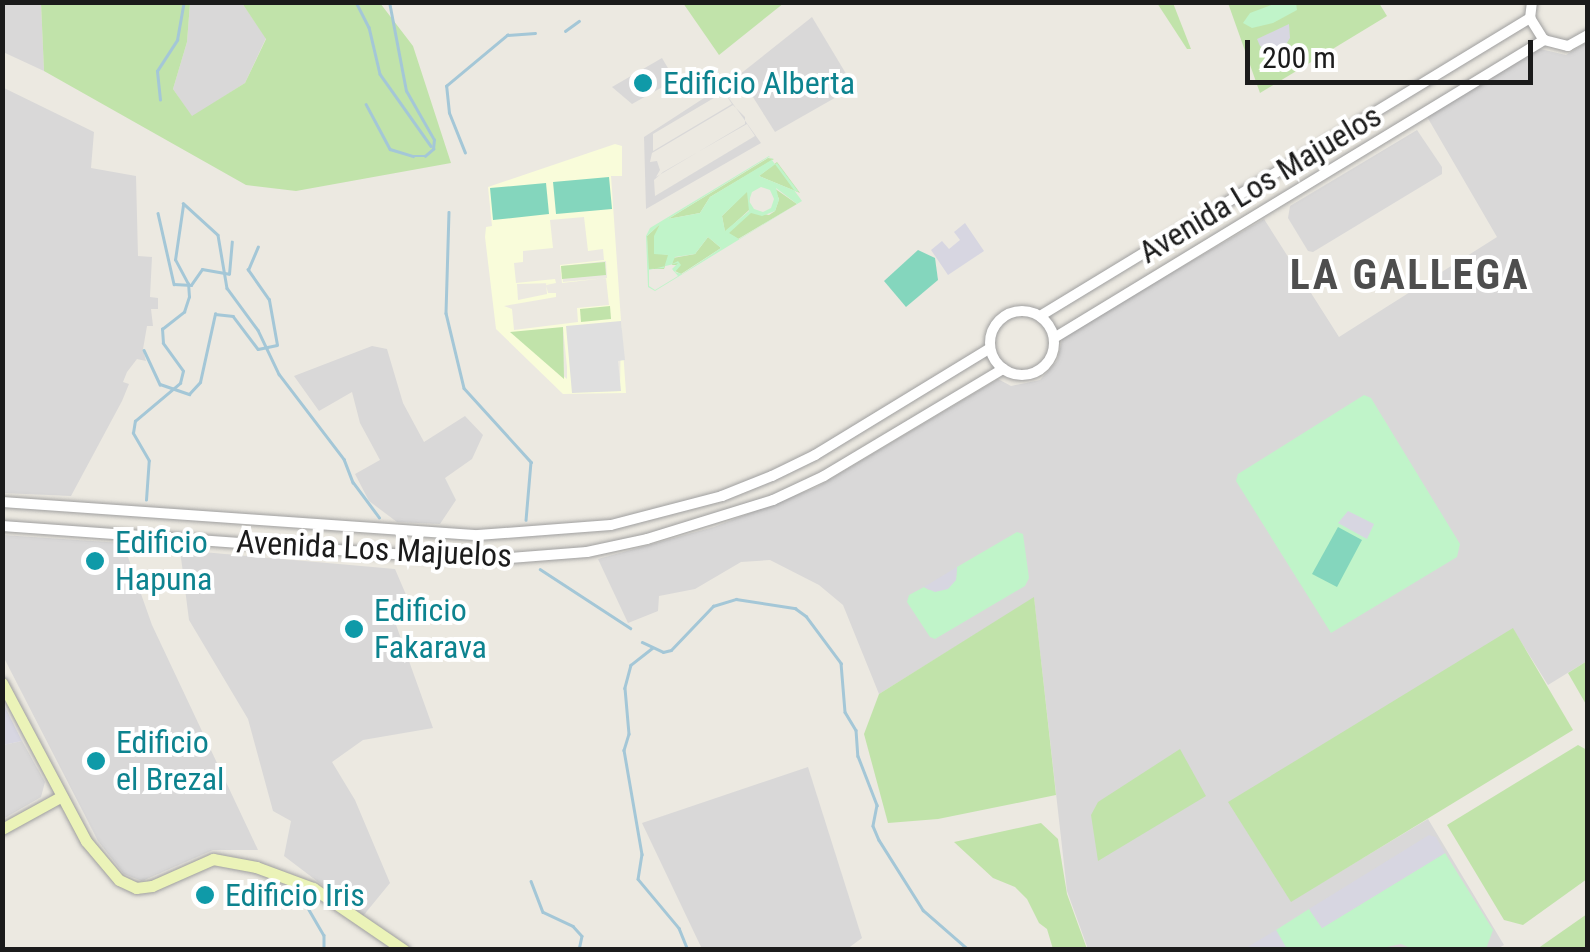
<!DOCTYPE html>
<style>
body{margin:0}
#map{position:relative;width:1590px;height:952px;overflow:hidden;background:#ece9e1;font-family:"Roboto Condensed",sans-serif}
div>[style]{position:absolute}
.residential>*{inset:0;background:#d9d8d8}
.education>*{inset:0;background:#f9fcda}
.grass>*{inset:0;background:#c1e3aa}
.park>*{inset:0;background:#c0f4c9}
.pitch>*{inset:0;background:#84d6bd}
.parking>*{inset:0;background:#dfdfdf}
.plaza>*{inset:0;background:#d7d6e1}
.stream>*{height:2.5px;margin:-1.25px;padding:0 1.25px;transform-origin:1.25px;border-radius:1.25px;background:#a4c7d7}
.roads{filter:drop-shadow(0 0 2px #9f9f9f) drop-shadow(0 0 2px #9f9f9f)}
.tertiary>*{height:10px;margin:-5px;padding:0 5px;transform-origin:5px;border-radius:5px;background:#fff}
.tertiary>.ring{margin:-5px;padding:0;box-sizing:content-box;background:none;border:10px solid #fff;border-radius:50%}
.secondary>*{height:11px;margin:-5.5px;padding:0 5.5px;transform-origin:5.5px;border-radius:5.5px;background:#ebf3b8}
.dots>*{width:28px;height:28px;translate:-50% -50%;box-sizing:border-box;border:5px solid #fff;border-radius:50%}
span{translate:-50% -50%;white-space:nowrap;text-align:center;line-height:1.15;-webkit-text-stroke:8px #fff;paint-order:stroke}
.culture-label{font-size:32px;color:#0d838f}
.left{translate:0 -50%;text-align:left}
.street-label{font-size:32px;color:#1b1b1b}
.district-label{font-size:42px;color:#4e4e4e;font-weight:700;letter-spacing:2.5px}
.frame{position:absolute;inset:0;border:5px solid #1b1b1b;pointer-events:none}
.scale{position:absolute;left:1245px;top:40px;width:288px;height:45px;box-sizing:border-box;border:5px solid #1b1b1b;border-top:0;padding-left:12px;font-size:30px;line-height:35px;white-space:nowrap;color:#1b1b1b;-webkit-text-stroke:8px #fff;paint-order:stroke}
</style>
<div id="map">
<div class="residential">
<div style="clip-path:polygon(3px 3px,41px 3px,44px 71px,3px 52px)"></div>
<div style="clip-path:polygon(190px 3px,242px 3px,266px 38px,245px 83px,192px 117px,173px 89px,187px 42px)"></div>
<div style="clip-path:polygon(812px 17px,854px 87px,775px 132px,739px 75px)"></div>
<div style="clip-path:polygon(1587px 42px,1587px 661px,1548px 685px,1513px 629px,1291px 901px,1428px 819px,1504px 945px,1497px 949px,1088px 949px,1067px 891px,1034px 598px,879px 694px,843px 605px,819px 585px,770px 560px,741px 562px,695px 589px,659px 596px,658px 611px,628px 623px,598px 559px,714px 527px,817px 487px,998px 379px,1011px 386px,1040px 380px,1057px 361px,1063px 336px,1264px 219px,1339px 337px,1497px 237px,1426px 115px,1536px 48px,1566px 55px)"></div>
<div style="clip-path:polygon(662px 58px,675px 80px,632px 104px,612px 87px)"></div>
<div style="clip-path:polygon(2px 87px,94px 132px,91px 168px,136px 176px,138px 256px,152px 257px,150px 297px,158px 298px,158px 309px,151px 309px,153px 326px,147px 326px,143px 349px,146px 361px,137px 359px,127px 372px,123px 382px,129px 384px,122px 401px,71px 496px,3px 493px)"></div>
<div style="clip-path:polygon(evenodd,721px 87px,761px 143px,646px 209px,644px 137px,721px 87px,724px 92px,732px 104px,653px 151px,653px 134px,724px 92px,721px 87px,733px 105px,745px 117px,745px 124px,656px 177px,660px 170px,657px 161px,650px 162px,652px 153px,733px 105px,721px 87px,747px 124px,755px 136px,655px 196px,654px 180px,663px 172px,747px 124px)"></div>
<div style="clip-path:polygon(1417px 130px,1442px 167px,1442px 174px,1313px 252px,1308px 251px,1288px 218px,1290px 206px)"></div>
<div style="clip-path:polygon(372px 346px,387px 349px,403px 403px,424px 442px,465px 416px,483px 435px,472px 459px,445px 478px,456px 500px,440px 524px,397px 522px,369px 501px,355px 474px,380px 460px,360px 423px,352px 392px,319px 411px,294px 376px)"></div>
<div style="clip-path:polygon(2px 535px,123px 543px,152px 625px,258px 850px,213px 850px,142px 881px,124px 874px,98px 841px,3px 656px)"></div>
<div style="clip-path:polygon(180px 550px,395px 569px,413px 611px,395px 622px,433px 728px,363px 740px,332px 762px,355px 800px,390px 883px,363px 916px,284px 856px,291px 821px,273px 811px,248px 719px,189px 620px)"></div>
<div style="clip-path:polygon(22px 741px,45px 782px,41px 797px,3px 819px,3px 745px)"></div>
<div style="clip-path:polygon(808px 767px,862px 938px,847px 949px,702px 949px,642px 823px)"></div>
</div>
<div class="education">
<div style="clip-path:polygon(evenodd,615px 144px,622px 146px,622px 176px,611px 176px,626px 393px,563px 394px,496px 329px,485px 237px,486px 227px,492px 226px,488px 187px,615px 144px,584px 217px,588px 251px,603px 249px,604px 260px,560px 265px,562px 283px,606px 278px,609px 305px,577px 308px,578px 322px,514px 330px,512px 309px,504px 306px,556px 297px,556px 293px,548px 293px,546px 285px,556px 283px,555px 279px,516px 283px,514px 263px,523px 262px,523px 251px,553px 248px,550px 220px,584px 217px,615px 144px,606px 261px,607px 278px,563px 282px,561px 266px,606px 261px,615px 144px,546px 283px,547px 294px,518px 300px,517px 284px,554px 283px,546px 283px,615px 144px,621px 321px,620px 391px,572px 392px,621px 321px,615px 144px,563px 328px,567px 367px,567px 379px,522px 340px,563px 328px)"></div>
</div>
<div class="grass">
<div style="clip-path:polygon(41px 3px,190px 3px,187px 42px,173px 89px,192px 116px,245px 83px,266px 39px,242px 3px,380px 3px,413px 46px,451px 163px,296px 191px,246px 185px,44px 71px)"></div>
<div style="clip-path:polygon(683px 3px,784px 3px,719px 55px)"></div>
<div style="clip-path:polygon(1157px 3px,1173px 3px,1191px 49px,1187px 49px)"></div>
<div style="clip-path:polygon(1228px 3px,1379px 3px,1387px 16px,1260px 93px)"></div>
<div style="clip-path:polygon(768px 158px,774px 159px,710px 197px,700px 213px,668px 219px)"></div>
<div style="clip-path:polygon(777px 162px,800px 193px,759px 176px)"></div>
<div style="clip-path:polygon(750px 188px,749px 210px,725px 232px,722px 216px)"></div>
<div style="clip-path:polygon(774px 188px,797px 204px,738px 239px,728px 233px,751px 212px,769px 215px,775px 211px,779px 199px)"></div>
<div style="clip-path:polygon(660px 224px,654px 253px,669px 255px,664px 269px,648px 269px,647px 236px)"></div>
<div style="clip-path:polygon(708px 237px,721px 248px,681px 274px,673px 270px,680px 265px,672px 265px,673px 258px,695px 254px)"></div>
<div style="clip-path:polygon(605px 262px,606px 275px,562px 279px,561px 266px)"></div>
<div style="clip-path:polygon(610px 306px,611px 319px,581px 322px,580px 309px)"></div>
<div style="clip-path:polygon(563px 327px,564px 379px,510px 332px)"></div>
<div style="clip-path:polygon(1034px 597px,1056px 795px,938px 819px,888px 823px,864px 734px,879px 694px)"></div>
<div style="clip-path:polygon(1513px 628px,1573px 730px,1291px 902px,1228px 802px)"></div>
<div style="clip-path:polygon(1587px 661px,1587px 706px,1568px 673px)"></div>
<div style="clip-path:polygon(1578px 745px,1587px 750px,1587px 879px,1523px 925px,1504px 920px,1447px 825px)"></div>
<div style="clip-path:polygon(1180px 749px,1206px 796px,1098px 861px,1091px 815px,1098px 802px)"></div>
<div style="clip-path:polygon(1041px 823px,1058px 839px,1067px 894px,1087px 949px,1053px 949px,1047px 929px,1039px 923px,1027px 899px,1015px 887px,993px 878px,954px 842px)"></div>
<div style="clip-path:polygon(1587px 914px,1587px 949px,1537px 949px)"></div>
</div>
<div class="park">
<div style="clip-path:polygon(1277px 3px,1296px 3px,1297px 10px,1273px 23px,1252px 28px,1243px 23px,1250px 13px)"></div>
<div style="clip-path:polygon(evenodd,769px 156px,802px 201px,655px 291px,648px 287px,646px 236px,650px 228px,769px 156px,769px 157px,773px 159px,710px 197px,700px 213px,668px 219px,769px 157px,769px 156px,777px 163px,798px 191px,798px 192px,759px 176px,777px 163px,769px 156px,761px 187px,770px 190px,774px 199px,771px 208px,763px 212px,754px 209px,749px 201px,752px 192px,761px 187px,769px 156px,776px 188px,797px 204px,739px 239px,729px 233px,751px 213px,762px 216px,775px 211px,779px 200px,776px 188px,769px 156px,747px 192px,749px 211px,725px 231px,722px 216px,747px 192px,769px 156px,660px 224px,654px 236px,654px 254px,668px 255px,664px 268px,649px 269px,647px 236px,660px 224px,769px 156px,708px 237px,721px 248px,682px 274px,675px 272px,681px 265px,678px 261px,672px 264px,675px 257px,695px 254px,708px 237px,769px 156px,678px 263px,672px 269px,678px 276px,655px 290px,649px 286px,649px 270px,678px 263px)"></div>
<div style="clip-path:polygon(1364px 395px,1371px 398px,1460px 544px,1457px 557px,1331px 633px,1236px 481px,1238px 474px)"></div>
<div style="clip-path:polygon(1017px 532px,1023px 534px,1029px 578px,1025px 586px,935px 639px,930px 637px,907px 602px,909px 595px,924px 587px,929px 590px,956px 580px,957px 567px)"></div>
<div style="clip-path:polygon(1445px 853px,1493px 930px,1486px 949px,1413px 949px,1401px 944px,1372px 950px,1287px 950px,1276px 930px,1309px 909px,1322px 928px)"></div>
</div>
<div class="pitch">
<div style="clip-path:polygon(609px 177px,612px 209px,556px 214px,553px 182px)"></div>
<div style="clip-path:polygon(546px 183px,549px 214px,493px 220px,490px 188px)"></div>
<div style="clip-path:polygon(918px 250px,935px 258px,938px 280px,906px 307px,884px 281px)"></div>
<div style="clip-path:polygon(1338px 527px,1362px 540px,1337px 587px,1312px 574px)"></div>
</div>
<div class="parking">
<div style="clip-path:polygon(621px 321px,625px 360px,618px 361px,621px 391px,572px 393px,566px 326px)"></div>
</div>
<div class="plaza">
<div style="clip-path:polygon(1289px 24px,1290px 38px,1283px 49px,1271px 52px,1260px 46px,1257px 39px)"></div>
<div style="clip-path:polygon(965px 223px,984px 251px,948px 275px,931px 250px,942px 241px,949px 249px,960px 240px,954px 232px)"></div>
<div style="clip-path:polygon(1348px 511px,1374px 524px,1367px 539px,1338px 523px)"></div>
<div style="clip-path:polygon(957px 567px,956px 580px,948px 589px,935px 592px,924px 587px)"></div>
<div style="clip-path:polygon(2px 703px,3px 703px,22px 741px,3px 745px)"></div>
<div style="clip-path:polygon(1429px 835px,1436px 837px,1445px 853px,1322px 928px,1309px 909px)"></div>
<div style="clip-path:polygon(1276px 930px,1287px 949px,1244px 949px)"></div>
</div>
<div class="stream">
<div style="left:356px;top:2px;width:28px;rotate:63deg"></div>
<div style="left:369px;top:27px;width:48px;rotate:76.8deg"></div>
<div style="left:380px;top:74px;width:88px;rotate:54.7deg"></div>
<div style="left:565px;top:31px;width:17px;rotate:-36deg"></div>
<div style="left:160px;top:100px;width:29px;rotate:-96deg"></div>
<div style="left:157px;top:71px;width:37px;rotate:-57deg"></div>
<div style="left:177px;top:40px;width:39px;rotate:-80deg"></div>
<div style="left:366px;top:104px;width:51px;rotate:61.9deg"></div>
<div style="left:390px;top:149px;width:24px;rotate:17deg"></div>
<div style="left:413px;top:156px;width:12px"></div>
<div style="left:425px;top:156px;width:11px;rotate:-41deg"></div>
<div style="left:433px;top:149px;width:9px;rotate:-84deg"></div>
<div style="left:434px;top:140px;width:56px;rotate:-119.7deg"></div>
<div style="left:406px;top:91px;width:91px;rotate:-100.8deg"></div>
<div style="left:465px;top:153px;width:43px;rotate:-111.8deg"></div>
<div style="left:449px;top:113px;width:27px;rotate:-96deg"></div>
<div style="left:446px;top:86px;width:80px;rotate:-39.9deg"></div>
<div style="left:507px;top:35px;width:28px;rotate:-4deg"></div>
<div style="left:183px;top:203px;width:47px;rotate:42.4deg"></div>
<div style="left:218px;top:235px;width:54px;rotate:80.4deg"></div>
<div style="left:227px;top:288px;width:52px;rotate:53.6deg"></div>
<div style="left:258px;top:330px;width:49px;rotate:64.5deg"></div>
<div style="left:279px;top:374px;width:107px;rotate:52.6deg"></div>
<div style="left:344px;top:459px;width:25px;rotate:69deg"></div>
<div style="left:353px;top:482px;width:44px;rotate:53.4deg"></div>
<div style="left:449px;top:212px;width:101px;rotate:91.7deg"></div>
<div style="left:446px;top:313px;width:77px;rotate:76.5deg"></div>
<div style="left:464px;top:388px;width:100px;rotate:47.8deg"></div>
<div style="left:531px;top:462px;width:58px;rotate:94.9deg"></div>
<div style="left:158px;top:213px;width:73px;rotate:77.3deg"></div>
<div style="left:174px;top:284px;width:17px;rotate:3deg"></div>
<div style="left:191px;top:285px;width:19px;rotate:-55deg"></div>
<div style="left:202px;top:269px;width:27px;rotate:10deg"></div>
<div style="left:229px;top:274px;width:32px;rotate:-85deg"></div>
<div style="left:144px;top:350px;width:38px;rotate:65deg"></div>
<div style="left:160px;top:384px;width:31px;rotate:19deg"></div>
<div style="left:189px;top:394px;width:16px;rotate:-47deg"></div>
<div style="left:200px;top:382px;width:70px;rotate:-77.6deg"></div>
<div style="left:215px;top:314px;width:18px;rotate:6deg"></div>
<div style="left:233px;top:316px;width:41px;rotate:52.9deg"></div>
<div style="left:258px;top:349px;width:19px;rotate:-12deg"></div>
<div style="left:277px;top:345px;width:46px;rotate:-100.1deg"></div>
<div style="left:269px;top:300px;width:37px;rotate:-125deg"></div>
<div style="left:248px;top:270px;width:25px;rotate:-67deg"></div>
<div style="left:146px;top:500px;width:39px;rotate:-86deg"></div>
<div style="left:149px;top:461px;width:32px;rotate:-120deg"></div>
<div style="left:133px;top:433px;width:12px;rotate:-81deg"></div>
<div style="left:135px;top:421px;width:59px;rotate:-40.2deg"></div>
<div style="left:180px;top:383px;width:12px;rotate:-76deg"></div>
<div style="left:183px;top:371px;width:34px;rotate:-126deg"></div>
<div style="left:163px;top:343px;width:14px;rotate:-94deg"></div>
<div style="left:162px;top:329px;width:28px;rotate:-38deg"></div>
<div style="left:184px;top:312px;width:16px;rotate:-72deg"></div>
<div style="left:189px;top:297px;width:13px;rotate:-94deg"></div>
<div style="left:188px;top:284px;width:27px;rotate:-118deg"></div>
<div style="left:175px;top:260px;width:56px;rotate:-81.7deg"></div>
<div style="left:540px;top:569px;width:108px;rotate:33.2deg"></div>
<div style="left:642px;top:642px;width:23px;rotate:25deg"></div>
<div style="left:663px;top:652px;width:8px;rotate:-14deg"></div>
<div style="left:671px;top:650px;width:61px;rotate:-46.3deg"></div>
<div style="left:713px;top:606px;width:24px;rotate:-17deg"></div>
<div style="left:736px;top:599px;width:60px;rotate:8.7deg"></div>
<div style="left:795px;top:608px;width:14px;rotate:36deg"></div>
<div style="left:806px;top:616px;width:59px;rotate:53.3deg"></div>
<div style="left:841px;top:663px;width:49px;rotate:85.3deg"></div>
<div style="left:845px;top:712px;width:21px;rotate:59deg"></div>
<div style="left:856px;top:730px;width:26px;rotate:86deg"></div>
<div style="left:858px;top:756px;width:53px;rotate:68.8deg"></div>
<div style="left:877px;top:805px;width:21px;rotate:101deg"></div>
<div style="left:873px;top:826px;width:15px;rotate:67deg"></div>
<div style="left:879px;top:840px;width:83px;rotate:57.8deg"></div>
<div style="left:923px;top:910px;width:61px;rotate:41deg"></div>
<div style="left:653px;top:648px;width:28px;rotate:142deg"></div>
<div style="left:631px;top:665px;width:24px;rotate:105deg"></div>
<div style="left:625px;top:688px;width:46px;rotate:85deg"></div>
<div style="left:629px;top:734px;width:17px;rotate:107deg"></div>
<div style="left:624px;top:750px;width:106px;rotate:80.2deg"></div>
<div style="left:642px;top:854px;width:25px;rotate:99deg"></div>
<div style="left:638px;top:879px;width:64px;rotate:50.1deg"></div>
<div style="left:679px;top:928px;width:24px;rotate:68deg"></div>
<div style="left:531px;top:881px;width:33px;rotate:69deg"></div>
<div style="left:543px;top:912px;width:33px;rotate:25deg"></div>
<div style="left:573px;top:926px;width:13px;rotate:48deg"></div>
<div style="left:582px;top:936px;width:14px;rotate:102deg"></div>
<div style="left:304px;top:901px;width:39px;rotate:60deg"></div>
<div style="left:324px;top:935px;width:15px;rotate:90deg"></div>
</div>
<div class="roads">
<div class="tertiary">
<div style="left:1532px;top:2px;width:16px;rotate:97deg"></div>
<div style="left:1530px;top:18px;width:26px;rotate:58deg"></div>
<div style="left:1544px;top:40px;width:25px;rotate:14deg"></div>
<div style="left:1568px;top:46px;width:23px;rotate:-29deg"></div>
<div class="ring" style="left:990px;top:311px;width:54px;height:54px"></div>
<div style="left:1040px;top:316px;width:574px;rotate:-31.31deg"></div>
<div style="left:1054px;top:338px;width:574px;rotate:-31.31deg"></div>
<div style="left:2px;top:502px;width:477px;rotate:4deg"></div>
<div style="left:478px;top:535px;width:133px;rotate:-4.3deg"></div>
<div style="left:611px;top:525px;width:115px;rotate:-14.6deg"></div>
<div style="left:722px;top:496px;width:54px;rotate:-21.8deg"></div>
<div style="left:772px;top:476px;width:48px;rotate:-26deg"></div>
<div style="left:815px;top:455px;width:205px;rotate:-31.4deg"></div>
<div style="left:2px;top:526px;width:431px;rotate:4.1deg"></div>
<div style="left:432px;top:557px;width:78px;rotate:0.7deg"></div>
<div style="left:510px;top:558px;width:77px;rotate:-4.5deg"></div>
<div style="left:587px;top:552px;width:61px;rotate:-12.2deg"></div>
<div style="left:647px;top:539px;width:132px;rotate:-17.2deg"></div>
<div style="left:773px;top:500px;width:56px;rotate:-25.2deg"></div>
<div style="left:824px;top:476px;width:209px;rotate:-30.9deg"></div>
</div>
<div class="secondary">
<div style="left:2px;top:683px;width:179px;rotate:62deg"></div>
<div style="left:86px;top:841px;width:51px;rotate:49.8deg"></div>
<div style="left:119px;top:880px;width:19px;rotate:25deg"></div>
<div style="left:136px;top:888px;width:16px;rotate:-7deg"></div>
<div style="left:152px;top:886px;width:67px;rotate:-23.9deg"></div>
<div style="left:213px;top:859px;width:44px;rotate:10.5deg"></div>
<div style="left:256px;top:867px;width:61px;rotate:20.2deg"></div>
<div style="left:313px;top:888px;width:110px;rotate:34.3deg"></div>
<div style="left:2px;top:829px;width:68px;rotate:-28.8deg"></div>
</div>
</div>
<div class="dots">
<div style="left:643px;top:83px;background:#0f9aa8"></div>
<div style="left:95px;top:561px;background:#0f9aa8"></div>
<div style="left:354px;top:629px;background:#0f9aa8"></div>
<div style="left:96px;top:761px;background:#0f9aa8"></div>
<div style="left:205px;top:895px;background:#0f9aa8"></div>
</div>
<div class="culture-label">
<span class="left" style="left:663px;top:83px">Edificio Alberta</span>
<span class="left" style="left:115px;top:561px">Edificio<br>Hapuna</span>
<span class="left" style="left:374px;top:629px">Edificio<br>Fakarava</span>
<span class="left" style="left:116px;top:761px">Edificio<br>el Brezal</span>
<span class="left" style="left:225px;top:895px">Edificio Iris</span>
</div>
<div class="street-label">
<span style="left:1260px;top:184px;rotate:-31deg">Avenida Los Majuelos</span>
<span style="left:374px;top:549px;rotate:3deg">Avenida Los Majuelos</span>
</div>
<div class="district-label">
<span style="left:1410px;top:275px">LA GALLEGA</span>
</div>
<div class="frame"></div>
<div class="scale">200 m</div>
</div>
